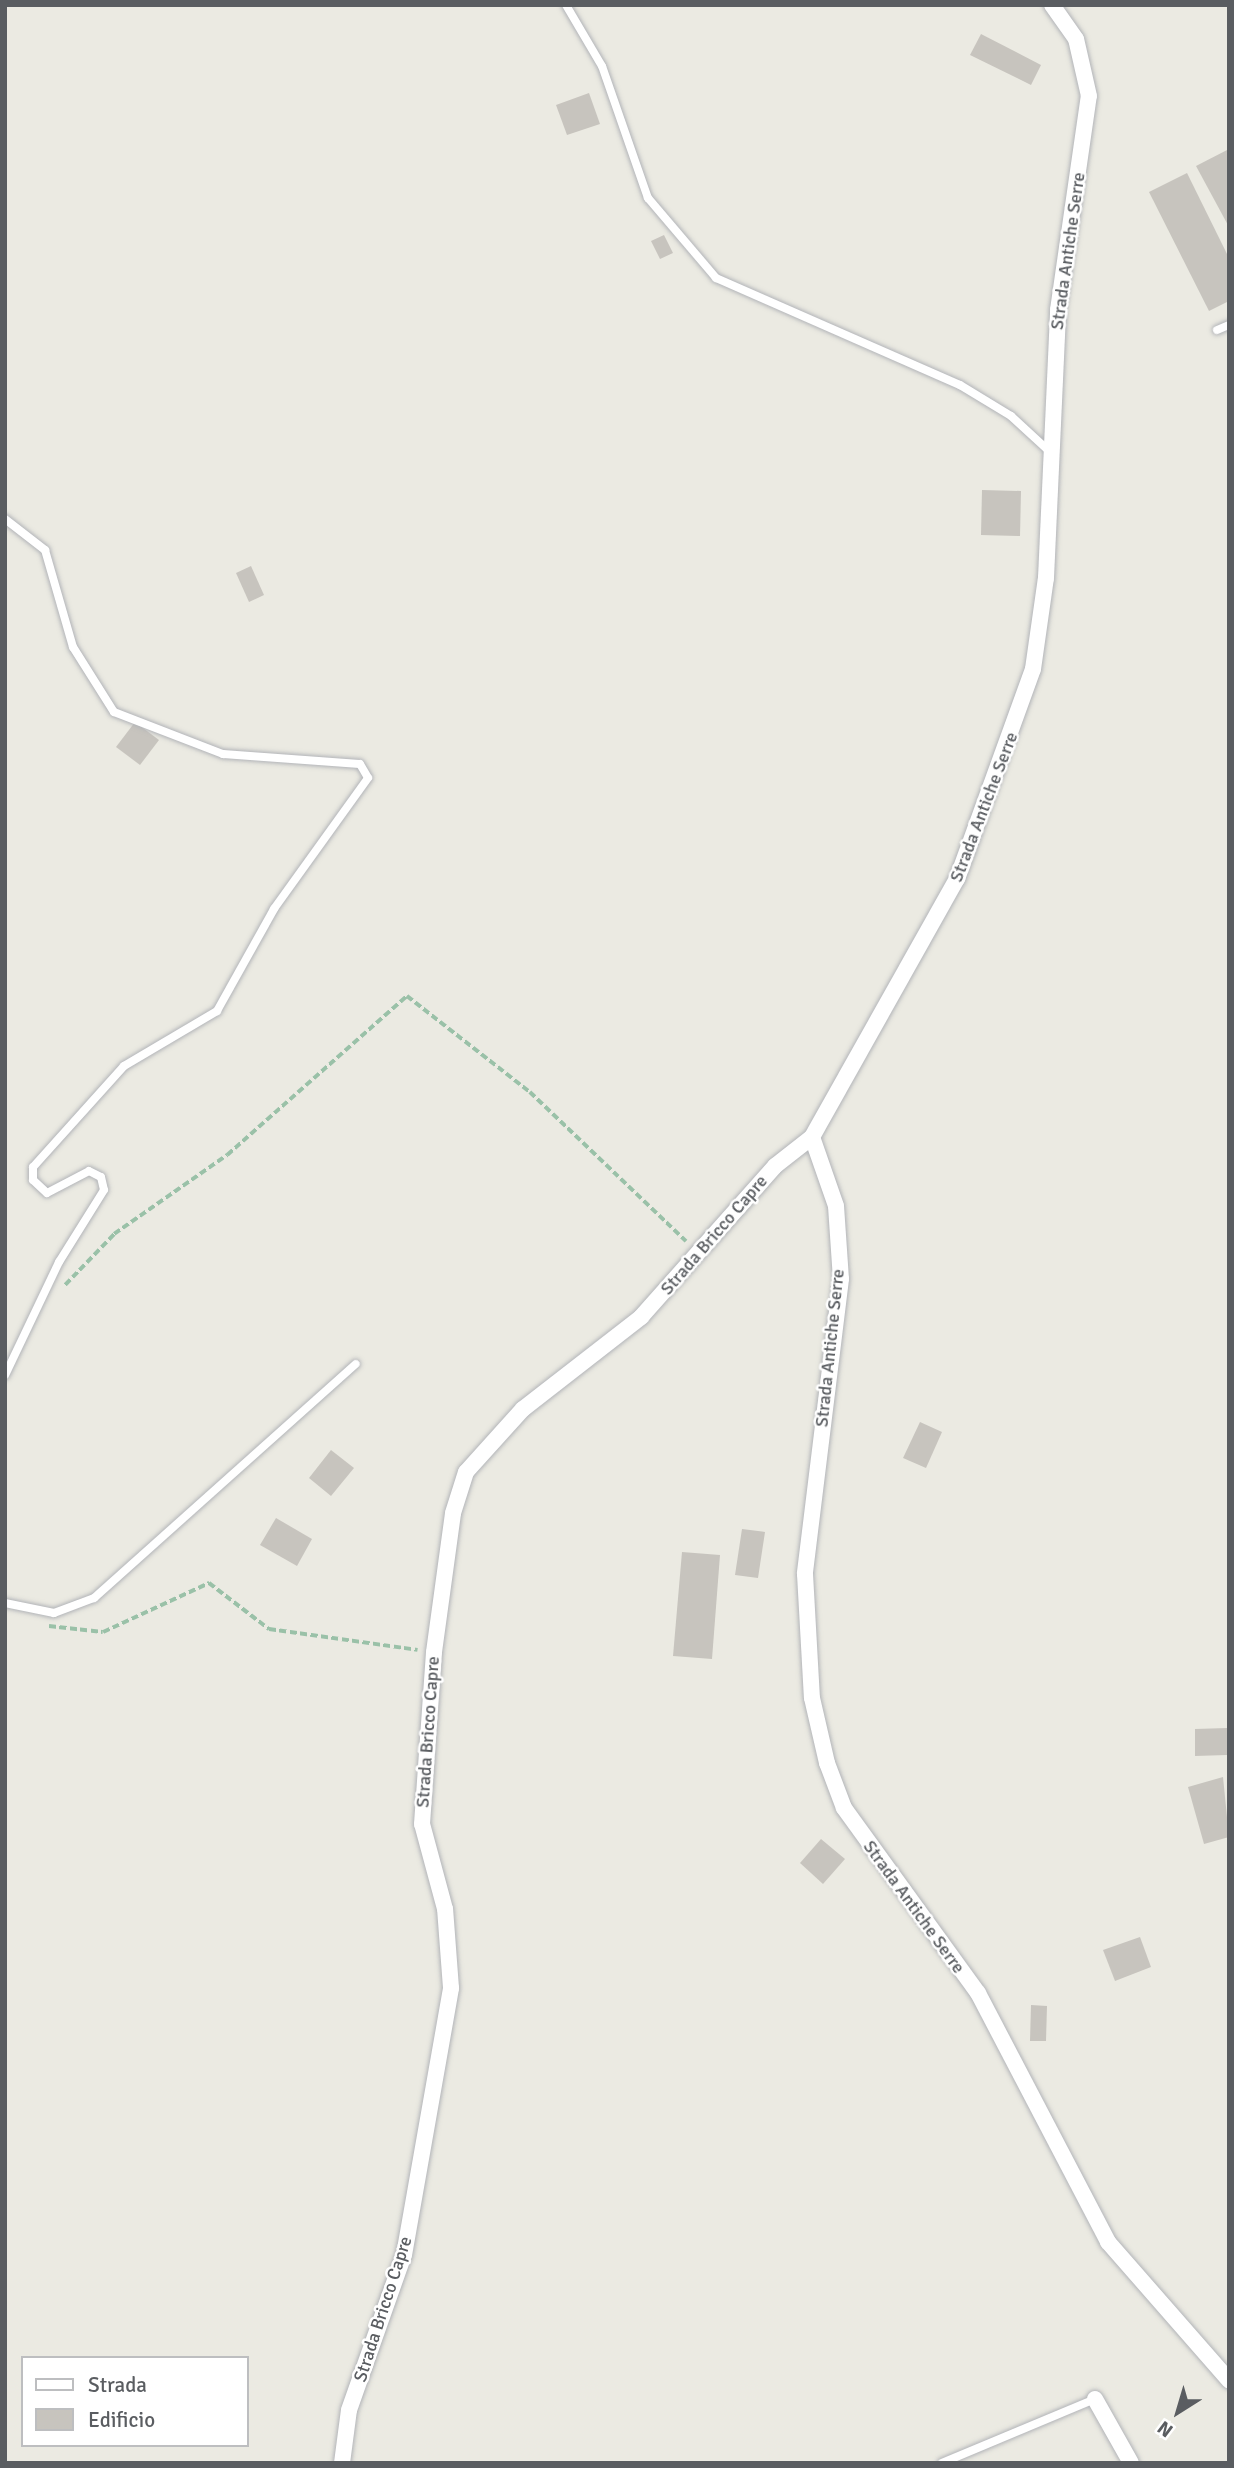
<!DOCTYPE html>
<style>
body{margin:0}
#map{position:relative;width:1234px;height:2468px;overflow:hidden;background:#ebeae2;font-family:Signika,sans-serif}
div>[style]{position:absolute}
.building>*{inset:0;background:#c7c4be}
.path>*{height:3.5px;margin-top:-1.75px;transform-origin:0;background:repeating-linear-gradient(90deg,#9ac1a8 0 7px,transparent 0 10.5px)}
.roads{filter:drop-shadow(0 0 2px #b2b4b8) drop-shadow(0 0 2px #b2b4b8)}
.service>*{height:8px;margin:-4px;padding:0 4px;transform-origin:4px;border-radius:4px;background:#fff}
.minor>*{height:16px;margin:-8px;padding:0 8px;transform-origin:8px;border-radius:8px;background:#fff}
span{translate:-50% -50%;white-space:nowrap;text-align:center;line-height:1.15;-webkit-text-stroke:5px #fff;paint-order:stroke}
.street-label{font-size:18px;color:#5a5d61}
.frame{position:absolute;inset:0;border:7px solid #5a5d61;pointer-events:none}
.legend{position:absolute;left:21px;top:2356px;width:228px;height:91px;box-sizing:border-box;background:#fff;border:2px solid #bdbec0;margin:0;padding:9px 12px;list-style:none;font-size:21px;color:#5a5d61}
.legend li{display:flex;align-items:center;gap:14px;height:35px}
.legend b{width:35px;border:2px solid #bdbec0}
.north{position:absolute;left:1143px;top:2377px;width:70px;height:70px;-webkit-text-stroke:5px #fff;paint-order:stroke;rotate:217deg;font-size:19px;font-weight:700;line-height:28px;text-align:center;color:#5a5d61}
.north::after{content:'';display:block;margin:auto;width:24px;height:32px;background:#5a5d61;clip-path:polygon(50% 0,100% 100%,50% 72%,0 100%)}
</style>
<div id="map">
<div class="building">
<div style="clip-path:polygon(981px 34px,1041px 65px,1031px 85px,970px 55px)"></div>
<div style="clip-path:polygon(589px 93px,600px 124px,567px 135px,556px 105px)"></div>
<div style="clip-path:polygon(1229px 149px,1229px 227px,1196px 166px)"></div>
<div style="clip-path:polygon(1187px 173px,1229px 258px,1229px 301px,1209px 311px,1149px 192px)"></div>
<div style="clip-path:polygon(664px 235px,673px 253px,660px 259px,651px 241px)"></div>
<div style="clip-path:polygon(982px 490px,1021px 491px,1020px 536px,981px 535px)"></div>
<div style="clip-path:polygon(251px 566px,264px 595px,249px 602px,236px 573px)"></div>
<div style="clip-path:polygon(135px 722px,159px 740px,140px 765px,116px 747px)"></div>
<div style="clip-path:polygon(920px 1422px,942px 1432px,926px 1468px,903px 1458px)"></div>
<div style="clip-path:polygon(331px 1450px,354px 1468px,331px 1496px,309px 1478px)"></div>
<div style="clip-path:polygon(276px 1518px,312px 1539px,297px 1566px,260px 1545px)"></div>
<div style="clip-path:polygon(742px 1529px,765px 1532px,758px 1578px,735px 1575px)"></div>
<div style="clip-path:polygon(682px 1552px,720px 1555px,712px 1659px,673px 1656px)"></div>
<div style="clip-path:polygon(1227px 1728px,1227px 1755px,1195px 1756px,1195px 1729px)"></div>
<div style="clip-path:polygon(1223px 1777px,1229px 1837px,1204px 1844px,1188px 1787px)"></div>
<div style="clip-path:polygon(821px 1839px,845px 1859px,823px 1884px,800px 1863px)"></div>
<div style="clip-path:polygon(1140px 1937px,1151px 1967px,1115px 1981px,1103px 1950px)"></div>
<div style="clip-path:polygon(1031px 2005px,1047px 2006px,1046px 2041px,1030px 2041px)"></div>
</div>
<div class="path">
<div style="left:65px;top:1285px;width:71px;rotate:-46.1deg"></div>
<div style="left:114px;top:1234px;width:138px;rotate:-35deg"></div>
<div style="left:227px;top:1155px;width:240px;rotate:-41.5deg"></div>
<div style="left:407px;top:996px;width:156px;rotate:38deg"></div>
<div style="left:530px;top:1092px;width:216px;rotate:43.7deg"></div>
<div style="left:49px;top:1626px;width:54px;rotate:6.3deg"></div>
<div style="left:103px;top:1632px;width:117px;rotate:-24.8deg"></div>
<div style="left:209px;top:1583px;width:76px;rotate:37.5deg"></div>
<div style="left:269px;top:1629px;width:150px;rotate:8deg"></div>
</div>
<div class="roads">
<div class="service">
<div style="left:566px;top:5px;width:71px;rotate:59.5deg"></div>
<div style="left:602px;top:66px;width:140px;rotate:70.8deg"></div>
<div style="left:648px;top:198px;width:105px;rotate:49.6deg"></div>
<div style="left:716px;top:278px;width:266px;rotate:23.7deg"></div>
<div style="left:960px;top:385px;width:60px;rotate:31.3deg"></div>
<div style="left:1011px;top:416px;width:50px;rotate:42.6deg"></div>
<div style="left:1217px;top:330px;width:13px;rotate:-23deg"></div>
<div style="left:5px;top:519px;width:51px;rotate:37.8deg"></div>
<div style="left:45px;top:550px;width:101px;rotate:73.9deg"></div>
<div style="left:73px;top:647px;width:77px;rotate:57.8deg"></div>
<div style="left:114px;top:712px;width:117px;rotate:21.1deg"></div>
<div style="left:223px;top:754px;width:137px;rotate:4.2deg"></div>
<div style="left:360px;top:764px;width:16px;rotate:60deg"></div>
<div style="left:368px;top:778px;width:161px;rotate:125.7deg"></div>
<div style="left:274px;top:909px;width:117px;rotate:119.2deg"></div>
<div style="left:217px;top:1011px;width:108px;rotate:149.4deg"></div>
<div style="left:124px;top:1066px;width:136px;rotate:132deg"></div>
<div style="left:33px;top:1167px;width:13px;rotate:90deg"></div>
<div style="left:33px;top:1180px;width:19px;rotate:43deg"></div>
<div style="left:47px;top:1193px;width:47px;rotate:-27.6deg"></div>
<div style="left:89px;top:1171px;width:13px;rotate:27deg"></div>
<div style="left:101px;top:1177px;width:13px;rotate:77deg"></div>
<div style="left:104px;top:1190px;width:85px;rotate:122deg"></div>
<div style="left:59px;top:1262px;width:125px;rotate:115.5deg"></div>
<div style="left:5px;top:1603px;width:50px;rotate:11.5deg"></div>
<div style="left:54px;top:1613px;width:43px;rotate:-20.6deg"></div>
<div style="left:94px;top:1598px;width:351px;rotate:-41.8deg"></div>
<div style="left:942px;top:2463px;width:166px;rotate:-22.7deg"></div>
</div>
<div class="minor">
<div style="left:812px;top:1137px;width:73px;rotate:70.8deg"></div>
<div style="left:836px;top:1206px;width:73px;rotate:86.1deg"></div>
<div style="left:841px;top:1279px;width:297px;rotate:97deg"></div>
<div style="left:805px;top:1574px;width:124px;rotate:86.8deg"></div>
<div style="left:812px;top:1698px;width:67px;rotate:77deg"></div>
<div style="left:827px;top:1763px;width:48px;rotate:69.3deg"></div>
<div style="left:844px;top:1808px;width:228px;rotate:54.1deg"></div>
<div style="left:978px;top:1993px;width:281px;rotate:62.4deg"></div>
<div style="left:1108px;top:2242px;width:184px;rotate:48.8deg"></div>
<div style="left:1095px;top:2399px;width:73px;rotate:60.6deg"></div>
<div style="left:342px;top:2463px;width:53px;rotate:-82.5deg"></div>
<div style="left:349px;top:2410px;width:164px;rotate:-70.5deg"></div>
<div style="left:404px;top:2255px;width:271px;rotate:-80deg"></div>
<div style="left:451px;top:1988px;width:79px;rotate:-94.3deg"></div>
<div style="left:445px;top:1909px;width:88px;rotate:-105.1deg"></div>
<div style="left:422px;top:1824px;width:172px;rotate:-86deg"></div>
<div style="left:434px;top:1652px;width:140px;rotate:-82.2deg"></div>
<div style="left:453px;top:1513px;width:43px;rotate:-72.4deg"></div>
<div style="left:466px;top:1472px;width:85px;rotate:-47.9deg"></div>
<div style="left:523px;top:1409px;width:150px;rotate:-37.9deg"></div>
<div style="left:641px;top:1317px;width:202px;rotate:-48.4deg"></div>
<div style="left:775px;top:1166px;width:47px;rotate:-38.1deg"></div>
<div style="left:812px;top:1137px;width:296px;rotate:-60.7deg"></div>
<div style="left:957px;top:879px;width:223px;rotate:-70.1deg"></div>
<div style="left:1033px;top:669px;width:92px;rotate:-81.9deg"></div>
<div style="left:1046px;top:578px;width:268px;rotate:-87.4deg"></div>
<div style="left:1058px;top:310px;width:216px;rotate:-81.8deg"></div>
<div style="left:1089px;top:96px;width:58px;rotate:-102.8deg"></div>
<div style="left:1076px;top:39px;width:42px;rotate:-125.2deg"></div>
</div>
</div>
<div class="street-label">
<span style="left:1068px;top:251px;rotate:-82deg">Strada Antiche Serre</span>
<span style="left:984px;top:807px;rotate:-69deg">Strada Antiche Serre</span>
<span style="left:714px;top:1235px;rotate:-49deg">Strada Bricco Capre</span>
<span style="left:830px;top:1348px;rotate:-84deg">Strada Antiche Serre</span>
<span style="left:428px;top:1732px;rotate:-86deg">Strada Bricco Capre</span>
<span style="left:914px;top:1907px;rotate:54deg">Strada Antiche Serre</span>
<span style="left:383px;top:2309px;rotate:-72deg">Strada Bricco Capre</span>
</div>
<div class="frame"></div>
<ul class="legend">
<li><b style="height:9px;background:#fff"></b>Strada</li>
<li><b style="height:19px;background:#c7c4be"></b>Edificio</li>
</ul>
<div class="north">N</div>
</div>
